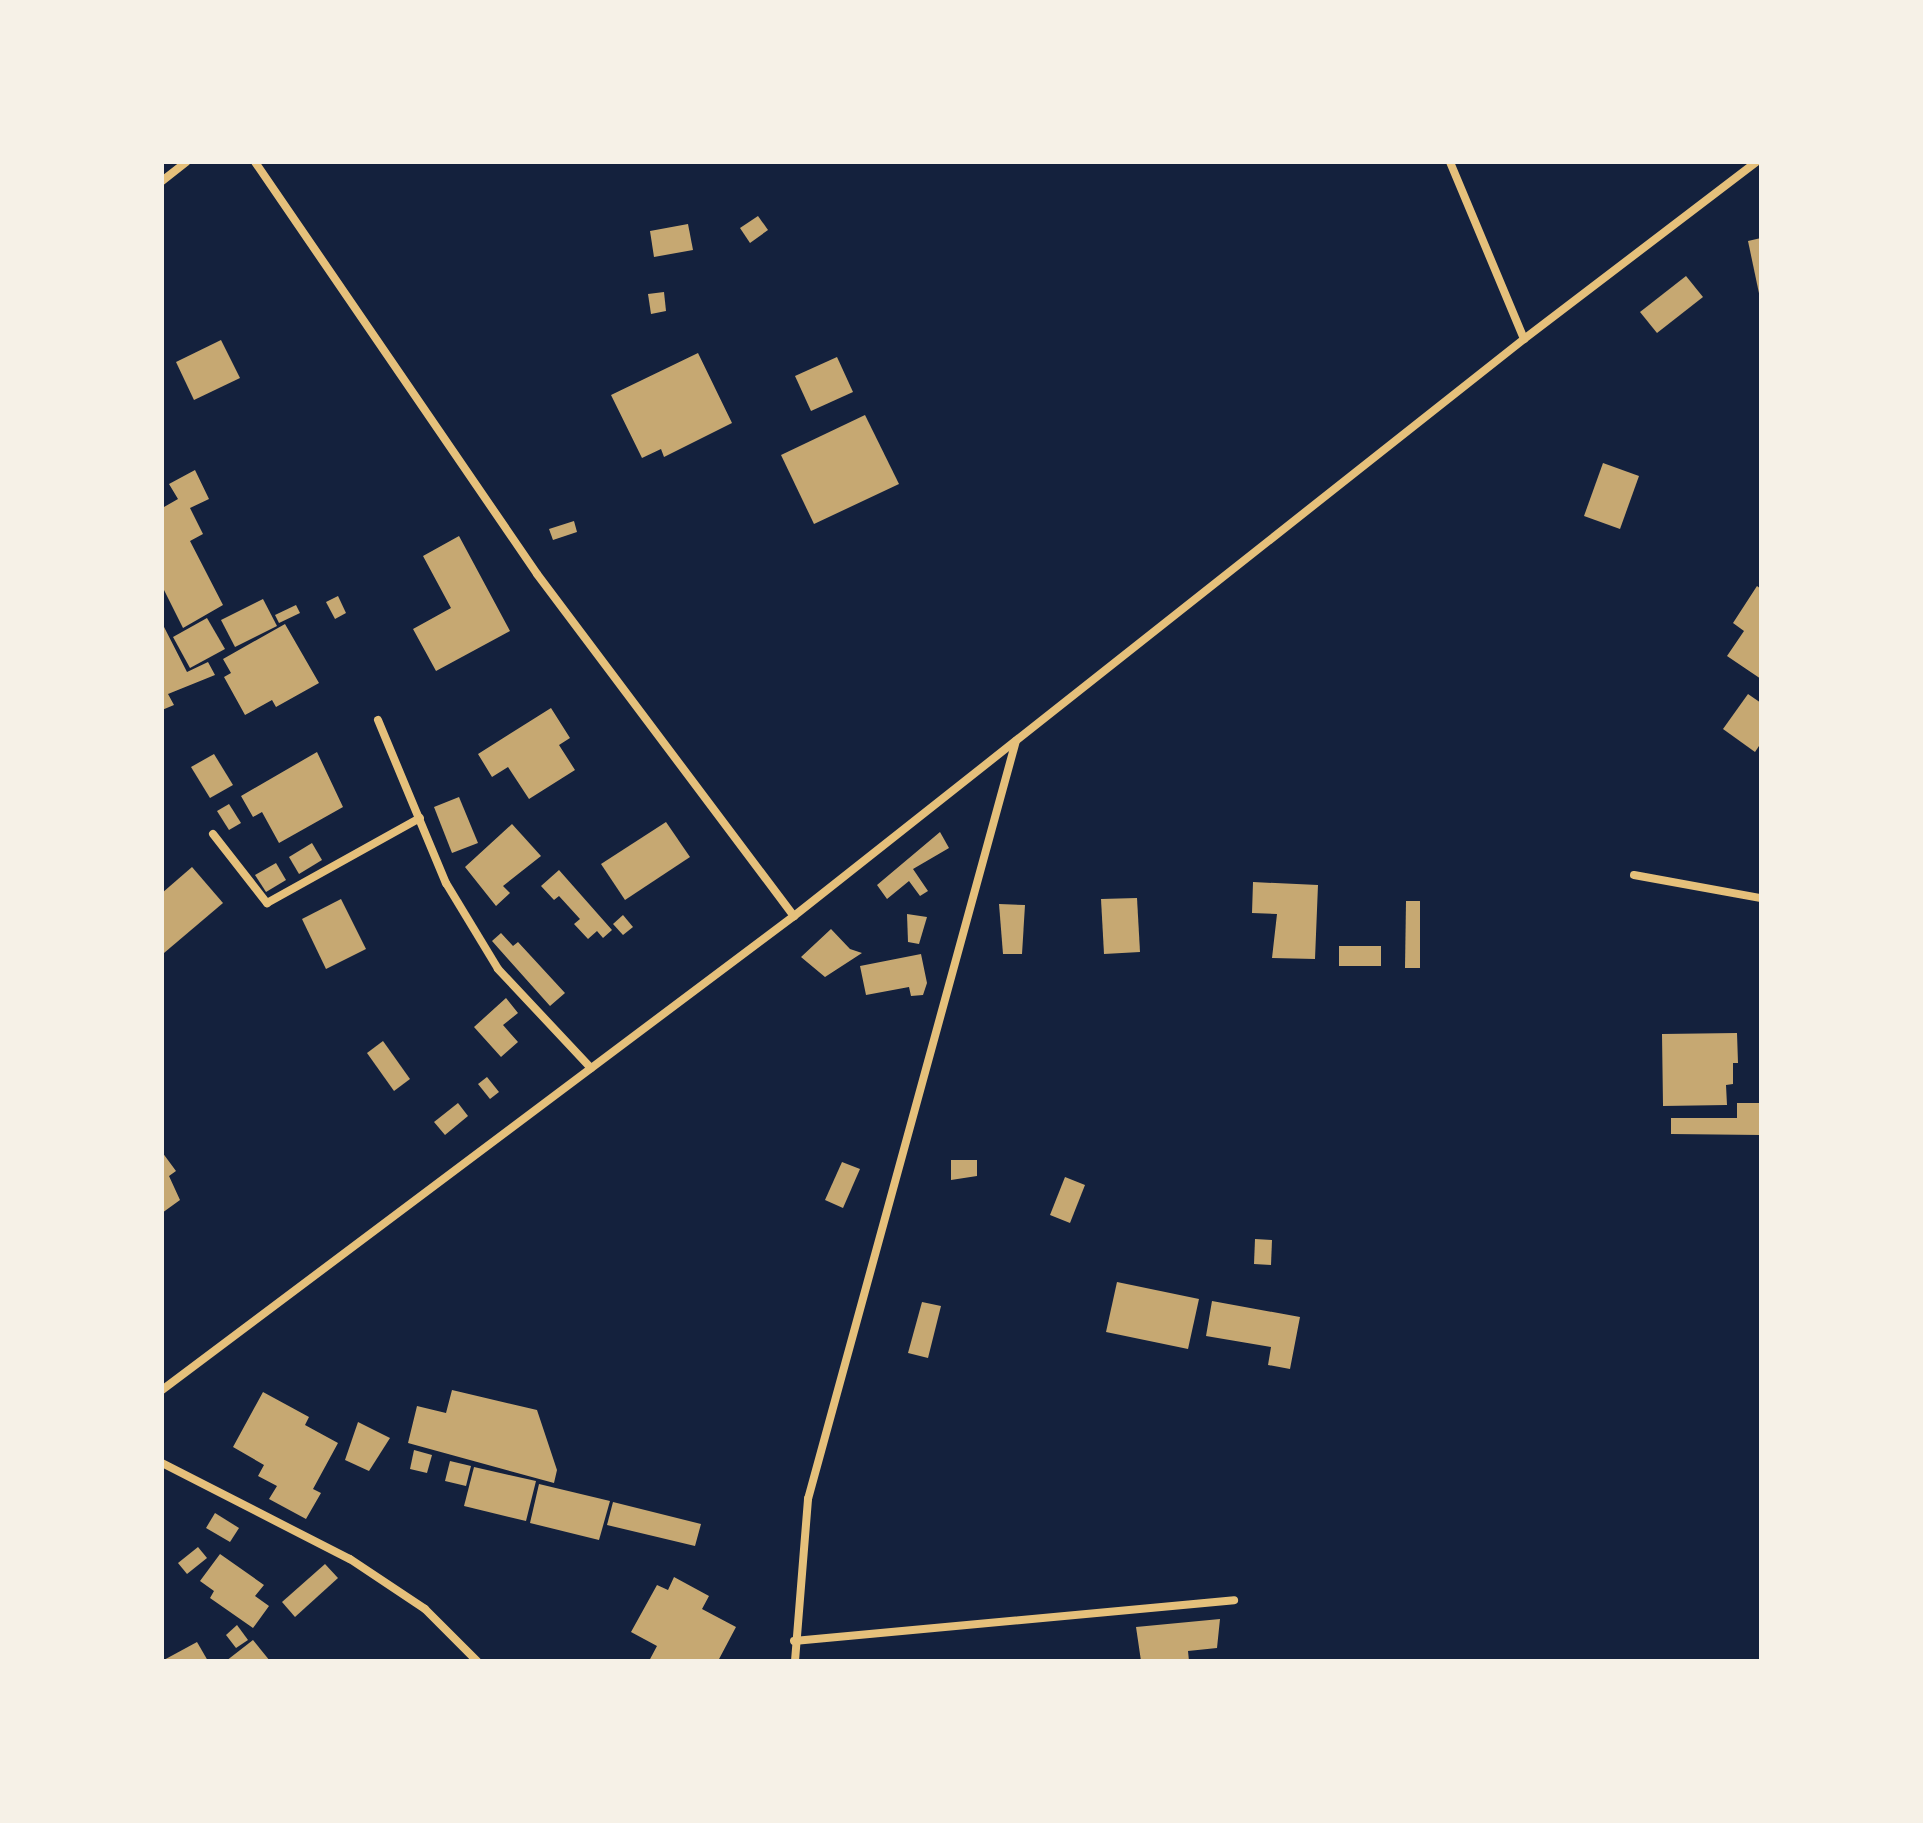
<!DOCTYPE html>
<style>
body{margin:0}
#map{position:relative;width:1923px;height:1823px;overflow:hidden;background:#14213d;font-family:"Nunito Sans",sans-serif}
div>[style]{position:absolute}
.building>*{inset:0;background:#c6a872}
.minor>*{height:8px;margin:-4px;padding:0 4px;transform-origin:4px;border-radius:4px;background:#e5c07b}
span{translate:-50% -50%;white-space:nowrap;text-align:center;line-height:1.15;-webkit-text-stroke:6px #f6f1e7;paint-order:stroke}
.frame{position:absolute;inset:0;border:164px solid #f6f1e7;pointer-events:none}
</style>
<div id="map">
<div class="building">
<div style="clip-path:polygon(758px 216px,768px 230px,750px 243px,740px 228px)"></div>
<div style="clip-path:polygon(688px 224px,693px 250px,654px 257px,650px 231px)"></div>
<div style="clip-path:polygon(1761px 238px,1761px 298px,1760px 298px,1748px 241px)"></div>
<div style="clip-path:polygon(1686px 276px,1703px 297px,1657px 333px,1640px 312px)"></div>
<div style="clip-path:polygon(664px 292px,666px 311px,651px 314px,648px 294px)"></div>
<div style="clip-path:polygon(221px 340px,240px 378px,194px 400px,176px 362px)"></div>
<div style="clip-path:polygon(698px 353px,732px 423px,664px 457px,661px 449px,642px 458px,611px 395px)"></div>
<div style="clip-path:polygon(837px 357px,853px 392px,811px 411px,795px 376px)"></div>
<div style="clip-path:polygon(865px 415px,899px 484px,814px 524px,781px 455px)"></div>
<div style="clip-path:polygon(1603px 463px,1639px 476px,1620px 529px,1584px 516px)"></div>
<div style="clip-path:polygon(195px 470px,209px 499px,190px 508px,203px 534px,190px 541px,223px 605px,183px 628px,162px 586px,162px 502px,164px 507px,178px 499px,169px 484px)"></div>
<div style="clip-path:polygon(574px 521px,577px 532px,553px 540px,549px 529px)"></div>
<div style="clip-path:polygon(459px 536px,510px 631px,436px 671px,413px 629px,451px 608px,423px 556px)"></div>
<div style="clip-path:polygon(1757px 586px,1761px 589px,1761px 679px,1727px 656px,1744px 631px,1733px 623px)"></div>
<div style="clip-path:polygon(338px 596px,346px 613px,335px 619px,326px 602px)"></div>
<div style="clip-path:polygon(263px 599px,277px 626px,235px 647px,221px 620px)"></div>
<div style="clip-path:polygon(296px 605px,300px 613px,279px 623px,275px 615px)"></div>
<div style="clip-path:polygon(207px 618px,225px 649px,190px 668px,173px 637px)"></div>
<div style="clip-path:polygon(162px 623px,187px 672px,208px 662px,215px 675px,168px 694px,174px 705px,162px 710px)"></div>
<div style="clip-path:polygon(285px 624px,319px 683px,276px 707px,272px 700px,245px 715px,224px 677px,231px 673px,223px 659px)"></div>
<div style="clip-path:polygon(1748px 694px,1761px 703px,1761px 743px,1755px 752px,1723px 729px)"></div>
<div style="clip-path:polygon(551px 708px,570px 738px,559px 745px,575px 770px,529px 799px,508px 767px,492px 777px,478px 754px)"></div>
<div style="clip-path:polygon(317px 752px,343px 807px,279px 843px,262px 812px,253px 817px,241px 796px)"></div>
<div style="clip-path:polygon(214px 754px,233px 785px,210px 798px,191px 767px)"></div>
<div style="clip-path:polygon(459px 797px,478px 843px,452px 853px,434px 807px)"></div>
<div style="clip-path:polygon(229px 804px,241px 823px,229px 830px,217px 811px)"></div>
<div style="clip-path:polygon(666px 822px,690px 857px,625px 900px,601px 864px)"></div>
<div style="clip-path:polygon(512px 824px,541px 856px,503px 886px,510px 893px,496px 906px,465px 867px)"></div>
<div style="clip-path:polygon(940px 832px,949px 848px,913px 869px,928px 891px,920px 896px,909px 881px,887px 899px,877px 885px)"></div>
<div style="clip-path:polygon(312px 843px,322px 860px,299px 874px,289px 857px)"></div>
<div style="clip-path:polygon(276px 863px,286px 880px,266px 892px,255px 875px)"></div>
<div style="clip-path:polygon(192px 867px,223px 903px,164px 953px,162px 893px)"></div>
<div style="clip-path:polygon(559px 870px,612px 930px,603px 938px,597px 931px,588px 939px,574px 924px,580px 919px,559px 896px,554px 900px,541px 886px)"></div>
<div style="clip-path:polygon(1253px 882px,1318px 885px,1315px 959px,1272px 958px,1277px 914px,1252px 913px)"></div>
<div style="clip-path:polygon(1137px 898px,1140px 952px,1104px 954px,1101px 899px)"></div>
<div style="clip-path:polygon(341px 899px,366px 949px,326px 969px,302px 919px)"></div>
<div style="clip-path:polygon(1406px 901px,1420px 901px,1420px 968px,1405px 968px)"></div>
<div style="clip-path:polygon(999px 904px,1025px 905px,1022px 954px,1003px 954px)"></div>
<div style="clip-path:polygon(907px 914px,927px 917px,919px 944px,908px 942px)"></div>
<div style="clip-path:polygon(623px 915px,633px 927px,623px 935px,613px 924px)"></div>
<div style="clip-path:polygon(831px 929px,850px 949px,862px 953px,825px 977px,801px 957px)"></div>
<div style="clip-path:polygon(501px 933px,513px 946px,518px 942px,565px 993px,550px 1006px,492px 941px)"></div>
<div style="clip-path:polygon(1339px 946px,1381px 946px,1381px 966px,1339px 966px)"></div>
<div style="clip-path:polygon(921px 954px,927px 983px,923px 995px,911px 996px,909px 987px,866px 995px,860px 966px)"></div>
<div style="clip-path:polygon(506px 998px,518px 1013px,503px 1025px,518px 1042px,501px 1057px,474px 1027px)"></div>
<div style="clip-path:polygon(1737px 1033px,1738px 1063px,1733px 1063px,1733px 1084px,1726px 1085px,1727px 1105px,1663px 1106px,1662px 1034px)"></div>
<div style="clip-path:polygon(383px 1041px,410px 1079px,394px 1091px,367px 1053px)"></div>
<div style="clip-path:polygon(487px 1077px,499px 1092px,490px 1099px,478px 1084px)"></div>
<div style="clip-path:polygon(458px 1103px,468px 1116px,445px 1135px,434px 1122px)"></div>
<div style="clip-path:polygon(1737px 1103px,1761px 1103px,1761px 1135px,1671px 1134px,1671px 1118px,1737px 1118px)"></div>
<div style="clip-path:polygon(162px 1152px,176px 1171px,169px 1176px,180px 1200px,162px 1213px)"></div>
<div style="clip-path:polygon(951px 1160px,977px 1160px,977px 1176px,951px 1180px)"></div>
<div style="clip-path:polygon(842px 1162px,860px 1169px,843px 1208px,825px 1200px)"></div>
<div style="clip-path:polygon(1065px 1177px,1085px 1185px,1070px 1223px,1050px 1215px)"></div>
<div style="clip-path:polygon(1255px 1239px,1272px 1240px,1271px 1265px,1254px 1264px)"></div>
<div style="clip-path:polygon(1117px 1282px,1199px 1299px,1188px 1349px,1106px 1332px)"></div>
<div style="clip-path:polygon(1212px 1301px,1300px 1317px,1290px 1369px,1268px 1365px,1271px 1347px,1206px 1336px)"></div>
<div style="clip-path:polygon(922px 1302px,941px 1306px,928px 1358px,908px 1353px)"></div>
<div style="clip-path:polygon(452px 1390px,537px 1410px,557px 1470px,554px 1483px,408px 1443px,417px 1406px,446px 1413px)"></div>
<div style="clip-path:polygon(263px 1392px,309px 1417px,305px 1425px,338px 1443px,313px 1489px,321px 1493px,306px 1519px,269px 1499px,277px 1486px,258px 1476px,264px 1465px,233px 1447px)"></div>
<div style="clip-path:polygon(358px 1422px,390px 1438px,369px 1471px,345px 1460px)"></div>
<div style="clip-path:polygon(414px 1450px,432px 1455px,427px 1473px,410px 1469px)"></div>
<div style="clip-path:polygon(450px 1461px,471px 1466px,466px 1486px,445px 1481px)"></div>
<div style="clip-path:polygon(474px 1467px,536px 1481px,526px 1521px,464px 1506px)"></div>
<div style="clip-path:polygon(539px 1484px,610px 1501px,599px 1540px,530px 1523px)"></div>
<div style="clip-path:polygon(613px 1502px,701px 1524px,695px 1546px,607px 1525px)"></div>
<div style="clip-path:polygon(215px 1513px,239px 1528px,230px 1542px,206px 1528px)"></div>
<div style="clip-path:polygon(198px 1547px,207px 1558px,187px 1574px,178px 1563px)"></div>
<div style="clip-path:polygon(220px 1554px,264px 1585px,255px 1596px,269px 1606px,253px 1628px,210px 1598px,214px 1591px,200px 1581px)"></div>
<div style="clip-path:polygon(325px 1564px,338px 1578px,295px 1617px,282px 1602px)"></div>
<div style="clip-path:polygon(674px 1577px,709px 1596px,702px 1609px,736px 1627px,718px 1661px,649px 1661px,657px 1646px,631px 1632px,657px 1585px,668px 1590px)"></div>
<div style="clip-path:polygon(1220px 1619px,1217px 1648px,1188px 1651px,1189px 1661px,1141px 1661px,1136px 1627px)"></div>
<div style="clip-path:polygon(237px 1625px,248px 1640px,236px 1648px,226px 1635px)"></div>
<div style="clip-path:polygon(253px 1640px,270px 1661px,226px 1661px)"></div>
<div style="clip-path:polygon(197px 1642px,208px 1661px,162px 1661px)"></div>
</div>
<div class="minor">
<div style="left:255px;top:162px;width:499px;rotate:55.6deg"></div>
<div style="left:537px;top:574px;width:428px;rotate:53.1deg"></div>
<div style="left:1450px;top:162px;width:192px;rotate:67.3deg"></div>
<div style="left:162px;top:181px;width:31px;rotate:-38deg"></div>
<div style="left:378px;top:720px;width:177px;rotate:67.4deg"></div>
<div style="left:446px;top:883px;width:100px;rotate:58.8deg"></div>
<div style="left:498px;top:969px;width:136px;rotate:46.8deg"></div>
<div style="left:213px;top:834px;width:88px;rotate:52deg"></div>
<div style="left:267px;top:903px;width:175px;rotate:-29.1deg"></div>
<div style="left:1634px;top:875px;width:129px;rotate:10.3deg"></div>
<div style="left:162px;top:1390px;width:790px;rotate:-36.87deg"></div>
<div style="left:794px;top:916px;width:930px;rotate:-38.32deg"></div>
<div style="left:1524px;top:339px;width:292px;rotate:-37.3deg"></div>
<div style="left:162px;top:1463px;width:211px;rotate:27.1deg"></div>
<div style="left:350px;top:1559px;width:90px;rotate:33.7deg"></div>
<div style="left:425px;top:1609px;width:74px;rotate:45deg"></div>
<div style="left:794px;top:1641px;width:442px;rotate:-5.3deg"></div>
<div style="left:795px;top:1661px;width:163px;rotate:-85.4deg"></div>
<div style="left:808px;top:1499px;width:786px;rotate:-74.66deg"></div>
</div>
<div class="frame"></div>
</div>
